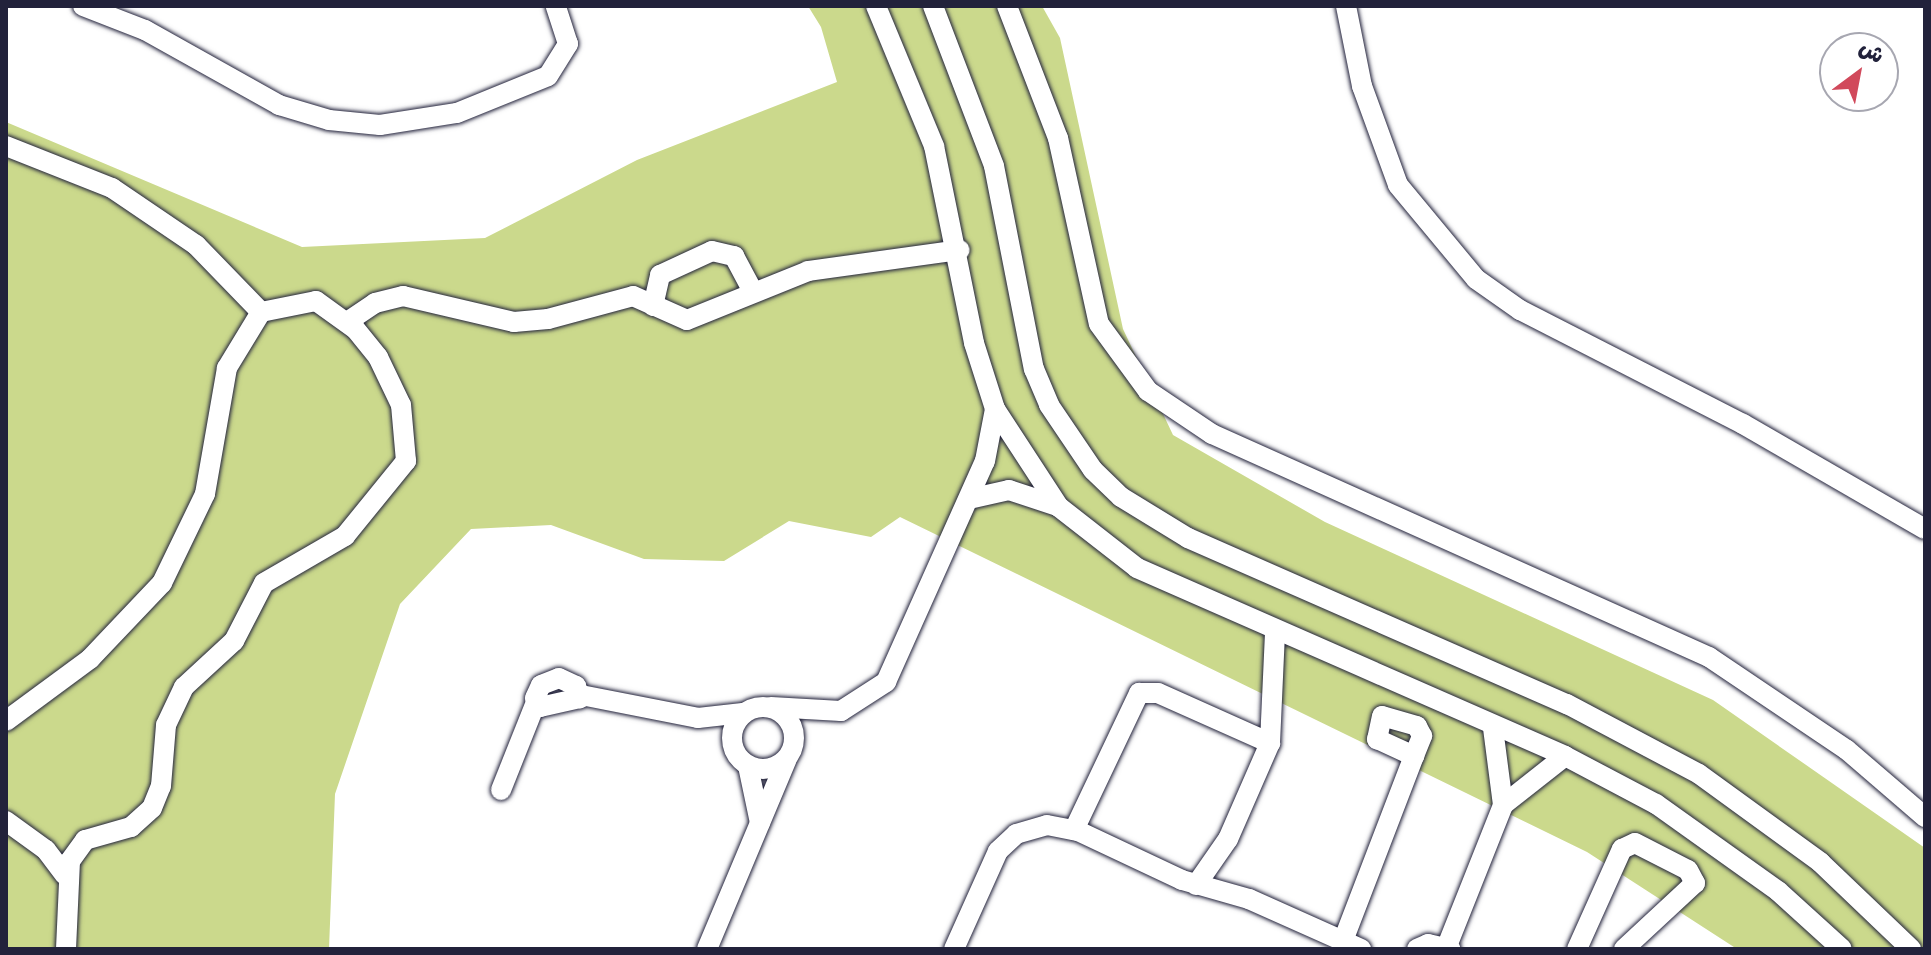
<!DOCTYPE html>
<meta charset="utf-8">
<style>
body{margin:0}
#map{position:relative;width:1931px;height:955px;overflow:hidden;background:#fff;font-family:Kalam,"Playpen Sans Arabic",sans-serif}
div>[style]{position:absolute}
.green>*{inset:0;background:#cbd98c}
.roads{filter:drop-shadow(0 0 2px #22223b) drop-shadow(0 0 2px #22223b)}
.minor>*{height:20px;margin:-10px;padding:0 10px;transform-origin:10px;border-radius:10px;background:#fff}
.minor>.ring{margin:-10px;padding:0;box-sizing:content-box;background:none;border:20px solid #fff;border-radius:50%}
span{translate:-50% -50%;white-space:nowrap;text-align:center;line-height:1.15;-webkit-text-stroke:8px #fff;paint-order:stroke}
.frame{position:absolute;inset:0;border:8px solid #22223b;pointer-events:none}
.north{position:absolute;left:1819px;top:32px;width:80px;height:80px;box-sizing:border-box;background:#fff;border:2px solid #a7a7b1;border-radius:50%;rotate:32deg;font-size:22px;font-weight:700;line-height:32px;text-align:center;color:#22223b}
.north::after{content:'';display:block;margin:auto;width:28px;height:36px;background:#d1495b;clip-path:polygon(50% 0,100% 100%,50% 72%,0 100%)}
</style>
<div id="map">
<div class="green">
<div style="clip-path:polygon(808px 6px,1042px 6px,1060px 38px,1123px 329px,1173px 435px,1325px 522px,1713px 700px,1925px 848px,1925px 949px,1737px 949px,1587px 852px,900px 517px,871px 537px,789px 521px,724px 561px,644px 559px,551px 525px,471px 529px,400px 604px,335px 794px,329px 949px,6px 949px,6px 122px,302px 247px,485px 238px,637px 160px,837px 82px,821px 27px)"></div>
</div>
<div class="roads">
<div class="minor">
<div style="left:83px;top:6px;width:66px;rotate:21.2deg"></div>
<div style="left:145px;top:30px;width:154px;rotate:29.2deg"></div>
<div style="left:279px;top:105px;width:52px;rotate:16.7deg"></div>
<div style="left:329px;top:120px;width:51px;rotate:5.6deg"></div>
<div style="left:380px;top:125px;width:78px;rotate:-8.9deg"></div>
<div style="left:457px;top:113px;width:98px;rotate:-22.1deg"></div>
<div style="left:548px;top:76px;width:38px;rotate:-58deg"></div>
<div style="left:568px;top:44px;width:40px;rotate:-108deg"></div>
<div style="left:876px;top:6px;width:152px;rotate:67.5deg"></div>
<div style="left:934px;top:146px;width:201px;rotate:78.5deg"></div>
<div style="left:974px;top:343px;width:69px;rotate:72.3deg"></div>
<div style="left:995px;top:409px;width:117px;rotate:56.9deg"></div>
<div style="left:1059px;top:507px;width:99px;rotate:38deg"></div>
<div style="left:1137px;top:568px;width:467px;rotate:23.7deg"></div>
<div style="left:1565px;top:756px;width:103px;rotate:27.8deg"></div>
<div style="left:1656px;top:804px;width:150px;rotate:35.5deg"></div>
<div style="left:1778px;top:891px;width:86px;rotate:42.2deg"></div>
<div style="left:933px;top:6px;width:171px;rotate:69.1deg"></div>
<div style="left:994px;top:166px;width:207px;rotate:78.9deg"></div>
<div style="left:1034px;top:369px;width:39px;rotate:67deg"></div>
<div style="left:1049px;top:405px;width:78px;rotate:55.9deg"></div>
<div style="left:1093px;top:470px;width:39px;rotate:44deg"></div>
<div style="left:1121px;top:497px;width:79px;rotate:31.5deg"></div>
<div style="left:1188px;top:538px;width:414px;rotate:23.7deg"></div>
<div style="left:1567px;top:704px;width:149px;rotate:27.9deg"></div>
<div style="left:1699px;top:774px;width:150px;rotate:36deg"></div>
<div style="left:1820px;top:862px;width:126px;rotate:43.7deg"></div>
<div style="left:1007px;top:6px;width:142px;rotate:68.9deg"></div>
<div style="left:1058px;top:138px;width:190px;rotate:77.6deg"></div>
<div style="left:1099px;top:324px;width:83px;rotate:53.8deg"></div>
<div style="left:1148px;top:391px;width:77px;rotate:33.9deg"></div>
<div style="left:1212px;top:434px;width:545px;rotate:24.17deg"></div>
<div style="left:1709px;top:657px;width:166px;rotate:34deg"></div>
<div style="left:1847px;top:750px;width:103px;rotate:40.7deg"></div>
<div style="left:1346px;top:6px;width:82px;rotate:78.7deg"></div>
<div style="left:1362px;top:86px;width:105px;rotate:70deg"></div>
<div style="left:1398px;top:185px;width:122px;rotate:50.3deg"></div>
<div style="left:1476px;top:279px;width:54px;rotate:35.2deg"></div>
<div style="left:1520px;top:310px;width:250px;rotate:27.1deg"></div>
<div style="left:1743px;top:424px;width:210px;rotate:30deg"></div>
<div style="left:6px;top:146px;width:114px;rotate:21.6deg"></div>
<div style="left:112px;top:188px;width:102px;rotate:34.2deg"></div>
<div style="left:196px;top:245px;width:93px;rotate:45.9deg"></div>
<div style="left:261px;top:312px;width:66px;rotate:121.3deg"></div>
<div style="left:227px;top:368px;width:128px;rotate:99.9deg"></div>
<div style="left:205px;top:494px;width:99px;rotate:115.8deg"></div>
<div style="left:162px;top:583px;width:105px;rotate:133.5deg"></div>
<div style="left:90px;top:659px;width:104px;rotate:143.6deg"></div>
<div style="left:653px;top:306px;width:32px;rotate:-77deg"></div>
<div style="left:660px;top:275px;width:57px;rotate:-24.8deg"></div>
<div style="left:712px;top:251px;width:23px;rotate:13deg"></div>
<div style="left:734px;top:256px;width:40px;rotate:62deg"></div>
<div style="left:347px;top:322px;width:34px;rotate:-34deg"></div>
<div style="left:375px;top:303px;width:29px;rotate:-14deg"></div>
<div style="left:403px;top:296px;width:114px;rotate:13.2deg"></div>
<div style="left:514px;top:322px;width:34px;rotate:-5deg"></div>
<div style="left:548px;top:319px;width:88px;rotate:-15.1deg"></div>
<div style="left:633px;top:296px;width:59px;rotate:24deg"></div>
<div style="left:687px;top:320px;width:131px;rotate:-22deg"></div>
<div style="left:808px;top:271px;width:153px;rotate:-7.9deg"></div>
<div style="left:969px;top:499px;width:41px;rotate:-12.7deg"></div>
<div style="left:1009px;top:490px;width:51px;rotate:18.4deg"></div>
<div style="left:559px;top:678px;width:19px;rotate:25deg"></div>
<div style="left:576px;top:686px;width:13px;rotate:72deg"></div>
<div style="left:580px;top:698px;width:41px;rotate:167.3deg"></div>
<div style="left:540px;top:707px;width:10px;rotate:-119deg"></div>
<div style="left:535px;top:698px;width:14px;rotate:-65deg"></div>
<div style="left:541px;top:685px;width:19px;rotate:-21deg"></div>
<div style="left:581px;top:695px;width:119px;rotate:11.1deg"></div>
<div style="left:698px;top:718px;width:45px;rotate:-6.3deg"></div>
<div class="ring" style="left:732px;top:707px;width:42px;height:42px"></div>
<div style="left:771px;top:707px;width:70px;rotate:3.3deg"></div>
<div style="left:841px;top:711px;width:54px;rotate:-32.8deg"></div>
<div style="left:886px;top:682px;width:242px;rotate:-65.9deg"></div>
<div style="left:985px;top:461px;width:53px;rotate:-79.1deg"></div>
<div style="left:1493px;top:728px;width:78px;rotate:82.6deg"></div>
<div style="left:1270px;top:743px;width:112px;rotate:-87.4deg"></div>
<div style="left:748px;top:766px;width:58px;rotate:78.1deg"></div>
<div style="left:501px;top:790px;width:95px;rotate:-68.3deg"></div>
<div style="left:6px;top:821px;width:49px;rotate:35.9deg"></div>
<div style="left:46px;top:850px;width:31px;rotate:53deg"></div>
<div style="left:1074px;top:830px;width:152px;rotate:-64.6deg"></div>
<div style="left:1139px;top:693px;width:19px"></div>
<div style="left:1158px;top:693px;width:123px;rotate:24.1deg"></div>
<div style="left:1270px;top:743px;width:105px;rotate:113.6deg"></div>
<div style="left:1228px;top:839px;width:56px;rotate:124.8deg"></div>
<div style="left:1343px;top:941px;width:198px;rotate:-69deg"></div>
<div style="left:1414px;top:756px;width:22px;rotate:-68deg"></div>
<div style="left:1422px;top:736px;width:11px;rotate:-117deg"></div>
<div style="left:1417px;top:726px;width:36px;rotate:-164deg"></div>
<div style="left:1382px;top:716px;width:24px;rotate:102deg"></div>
<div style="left:1377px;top:739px;width:41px;rotate:24.7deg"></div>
<div style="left:1447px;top:946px;width:152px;rotate:-68.3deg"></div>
<div style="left:1503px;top:805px;width:79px;rotate:-38.3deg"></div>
<div style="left:66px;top:949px;width:88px;rotate:-87.4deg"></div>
<div style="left:70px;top:861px;width:26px;rotate:-54deg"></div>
<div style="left:85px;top:840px;width:48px;rotate:-15.8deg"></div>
<div style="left:131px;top:827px;width:28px;rotate:-42deg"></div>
<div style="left:152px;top:808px;width:24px;rotate:-68deg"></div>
<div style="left:161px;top:786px;width:61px;rotate:-85.3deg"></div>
<div style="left:166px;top:725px;width:42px;rotate:-64.7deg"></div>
<div style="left:184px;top:687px;width:68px;rotate:-42.6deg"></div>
<div style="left:234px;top:641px;width:65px;rotate:-62.7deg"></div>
<div style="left:264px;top:583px;width:94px;rotate:-30.1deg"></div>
<div style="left:345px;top:536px;width:97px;rotate:-50.9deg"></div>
<div style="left:406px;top:461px;width:56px;rotate:-95.1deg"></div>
<div style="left:401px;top:405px;width:53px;rotate:-115.6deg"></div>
<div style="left:378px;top:357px;width:36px;rotate:-129deg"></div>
<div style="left:355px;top:329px;width:48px;rotate:-144.3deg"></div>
<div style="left:316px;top:301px;width:56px;rotate:168.7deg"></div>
<div style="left:707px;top:949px;width:206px;rotate:-67.2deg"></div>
<div style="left:954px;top:949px;width:107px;rotate:-65.8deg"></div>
<div style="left:998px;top:851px;width:25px;rotate:-43deg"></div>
<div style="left:1016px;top:834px;width:32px;rotate:-16deg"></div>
<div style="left:1047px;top:825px;width:32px;rotate:11deg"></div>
<div style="left:1078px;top:831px;width:115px;rotate:25.2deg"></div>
<div style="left:1182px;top:880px;width:70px;rotate:15.8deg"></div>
<div style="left:1249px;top:899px;width:123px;rotate:24.1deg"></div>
<div style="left:1417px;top:949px;width:12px;rotate:-24deg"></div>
<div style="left:1428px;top:944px;width:23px;rotate:13deg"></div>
<div style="left:1577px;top:949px;width:110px;rotate:-65.8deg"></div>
<div style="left:1622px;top:849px;width:14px;rotate:-25deg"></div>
<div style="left:1635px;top:843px;width:59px;rotate:27deg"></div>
<div style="left:1688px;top:870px;width:15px;rotate:62deg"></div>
<div style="left:1695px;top:883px;width:97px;rotate:137.1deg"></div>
</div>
</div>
<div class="frame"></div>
<div class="north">ش</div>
</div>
